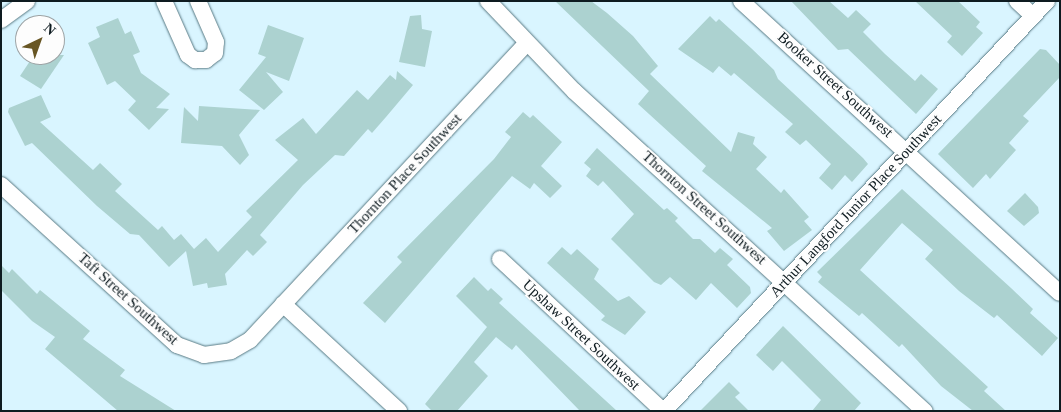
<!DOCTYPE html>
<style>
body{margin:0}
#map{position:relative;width:1061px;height:412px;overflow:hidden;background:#d9f5ff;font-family:"Times New Roman",serif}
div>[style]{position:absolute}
.building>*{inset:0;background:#acd2d0}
.roads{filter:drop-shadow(0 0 1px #597a84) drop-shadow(0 0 1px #597a84)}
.minor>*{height:16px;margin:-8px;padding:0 8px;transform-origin:8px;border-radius:8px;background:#fff}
span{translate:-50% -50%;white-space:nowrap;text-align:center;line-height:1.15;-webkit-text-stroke:4px #fdfdfd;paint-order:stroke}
.street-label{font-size:15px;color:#0e1b20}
.frame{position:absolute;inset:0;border:2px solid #0e1b20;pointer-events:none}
.north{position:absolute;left:15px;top:15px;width:50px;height:50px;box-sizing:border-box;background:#fdfdfd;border:1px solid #9da3a5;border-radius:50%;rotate:42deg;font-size:14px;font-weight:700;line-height:20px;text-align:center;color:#0e1b20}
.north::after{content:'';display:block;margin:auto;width:18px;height:22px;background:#685624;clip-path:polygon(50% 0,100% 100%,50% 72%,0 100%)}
</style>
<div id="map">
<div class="building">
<div style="clip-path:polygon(555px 1px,591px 1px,607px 13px,633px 36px,658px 66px,650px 74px,731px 152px,738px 132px,755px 137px,753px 144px,767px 157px,756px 169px,781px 193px,784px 189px,809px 217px,804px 221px,812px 230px,784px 251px,767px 231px,772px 228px,702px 171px,706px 166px,638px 104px,649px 91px)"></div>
<div style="clip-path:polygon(791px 1px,829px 1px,848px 18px,856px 10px,871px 24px,863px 32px,885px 54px,915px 81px,921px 74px,938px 89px,916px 114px,848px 49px,838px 50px)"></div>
<div style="clip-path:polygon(915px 1px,958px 1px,980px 22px,976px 27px,983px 33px,962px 56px,947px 42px,952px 36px)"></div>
<div style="clip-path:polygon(421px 15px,422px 29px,432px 31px,425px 67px,399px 62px,410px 16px)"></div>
<div style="clip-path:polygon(710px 16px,716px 22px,719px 19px,751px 48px,774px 70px,778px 79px,863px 158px,868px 164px,852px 182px,845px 175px,832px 190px,819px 178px,831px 164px,806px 140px,800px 145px,785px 132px,793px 124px,734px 73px,731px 76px,719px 66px,713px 73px,678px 49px)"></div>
<div style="clip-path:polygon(118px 18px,125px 34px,131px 31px,140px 52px,133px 55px,141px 73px,170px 94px,156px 108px,169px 109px,149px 130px,128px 110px,136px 101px,115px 81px,107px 85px,88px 43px,100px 37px,96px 27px)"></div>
<div style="clip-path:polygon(268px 25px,304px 38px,289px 81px,266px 72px,283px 92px,264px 110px,239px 90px,266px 57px,258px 54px)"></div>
<div style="clip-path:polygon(1040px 49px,1046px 50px,1060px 65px,1060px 77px,1023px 116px,1029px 121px,1009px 143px,1016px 150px,990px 179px,986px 174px,973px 188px,938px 154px)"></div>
<div style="clip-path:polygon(34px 55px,64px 55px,41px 89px,20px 76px)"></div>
<div style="clip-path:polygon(397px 71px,413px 85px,386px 117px,372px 133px,368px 129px,344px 156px,335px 155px,303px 185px,260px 235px,267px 242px,253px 256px,247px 250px,225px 274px,227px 285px,208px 288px,207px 283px,193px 286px,186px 251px,169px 267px,139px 235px,130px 234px,97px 206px,32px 143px,25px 146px,8px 112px,9px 108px,41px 95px,51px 117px,40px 122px,93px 170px,100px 163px,122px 184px,115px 191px,158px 230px,162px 226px,174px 240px,181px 234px,194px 249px,206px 238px,218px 252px,252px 217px,246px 211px,298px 160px,275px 140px,303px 118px,316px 134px,357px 90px,368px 100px,390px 75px,396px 80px)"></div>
<div style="clip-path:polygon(199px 106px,260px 110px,239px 135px,249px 155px,240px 165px,222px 146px,181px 143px,184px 107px,198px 121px)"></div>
<div style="clip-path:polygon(523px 112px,530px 118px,533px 115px,562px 142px,541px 166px,562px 186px,550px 198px,534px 183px,530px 189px,512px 176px,385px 323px,363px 303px,402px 262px,397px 257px,494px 159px,511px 137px,505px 132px)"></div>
<div style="clip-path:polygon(597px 148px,664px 210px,667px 208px,678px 218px,675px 221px,693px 239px,700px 239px,715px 253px,720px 248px,733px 259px,727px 265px,750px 287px,751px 293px,737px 308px,711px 283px,696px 300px,670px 277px,661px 285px,654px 282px,611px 239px,634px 214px,603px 181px,598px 186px,586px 176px,591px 169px,584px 163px)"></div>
<div style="clip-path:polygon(902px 189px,1011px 288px,1033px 309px,1030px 313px,1058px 338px,1042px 356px,997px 315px,994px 318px,959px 291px,925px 259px,933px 250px,902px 223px,860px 270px,988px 387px,984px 391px,1006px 411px,973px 411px,941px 386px,902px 344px,899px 347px,862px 313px,859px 316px,818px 282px,822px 277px,817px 272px)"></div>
<div style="clip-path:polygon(1025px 193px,1038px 207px,1039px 213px,1024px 226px,1007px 211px)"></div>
<div style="clip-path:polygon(562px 247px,571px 255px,577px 249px,599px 269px,594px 279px,618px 301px,629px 296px,646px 312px,625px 335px,601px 320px,605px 316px,547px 263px)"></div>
<div style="clip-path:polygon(1px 265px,9px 273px,12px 269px,37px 294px,40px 290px,90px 331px,83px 339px,125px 370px,120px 376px,176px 411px,118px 411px,45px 349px,55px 337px,32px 321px,1px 290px)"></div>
<div style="clip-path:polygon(474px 277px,488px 291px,491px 288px,503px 299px,499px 303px,617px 411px,580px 411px,516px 345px,512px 350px,496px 337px,474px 362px,488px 376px,457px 411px,432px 411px,425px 404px,487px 327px,456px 296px)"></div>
<div style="clip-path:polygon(783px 326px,861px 403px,854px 411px,812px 411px,821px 400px,782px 361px,773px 371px,756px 355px)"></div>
<div style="clip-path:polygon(729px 382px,740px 393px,735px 397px,749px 411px,700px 411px)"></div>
</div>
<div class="roads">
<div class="minor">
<div style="left:164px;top:1px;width:59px;rotate:66deg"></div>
<div style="left:188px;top:55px;width:9px;rotate:36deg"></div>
<div style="left:195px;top:60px;width:11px"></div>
<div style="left:206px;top:60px;width:11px;rotate:-38deg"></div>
<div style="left:215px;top:53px;width:11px;rotate:-85deg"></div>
<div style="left:216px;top:42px;width:45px;rotate:-113.7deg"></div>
<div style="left:488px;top:1px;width:124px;rotate:46.3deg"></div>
<div style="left:574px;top:91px;width:475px;rotate:42.4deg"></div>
<div style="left:741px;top:1px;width:432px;rotate:42.5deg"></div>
<div style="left:1017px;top:1px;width:22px;rotate:43deg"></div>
<div style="left:1px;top:20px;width:32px;rotate:-36deg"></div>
<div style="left:1px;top:185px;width:238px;rotate:42.3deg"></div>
<div style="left:177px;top:345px;width:29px;rotate:20deg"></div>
<div style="left:204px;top:355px;width:27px;rotate:-8deg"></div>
<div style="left:231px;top:351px;width:22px;rotate:-30deg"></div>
<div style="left:250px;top:340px;width:405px;rotate:-47deg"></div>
<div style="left:500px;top:259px;width:223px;rotate:43deg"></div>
<div style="left:283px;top:304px;width:158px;rotate:42.7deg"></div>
<div style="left:664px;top:411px;width:561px;rotate:-46.95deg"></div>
</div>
</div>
<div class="street-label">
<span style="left:835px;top:85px;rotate:42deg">Booker Street Southwest</span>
<span style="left:405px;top:174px;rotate:-47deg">Thornton Place Southwest</span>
<span style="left:856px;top:206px;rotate:-47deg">Arthur Langford Junior Place Southwest</span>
<span style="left:704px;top:208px;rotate:42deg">Thornton Street Southwest</span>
<span style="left:128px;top:299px;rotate:42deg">Taft Street Southwest</span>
<span style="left:581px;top:335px;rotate:43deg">Upshaw Street Southwest</span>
</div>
<div class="frame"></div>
<div class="north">N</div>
</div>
